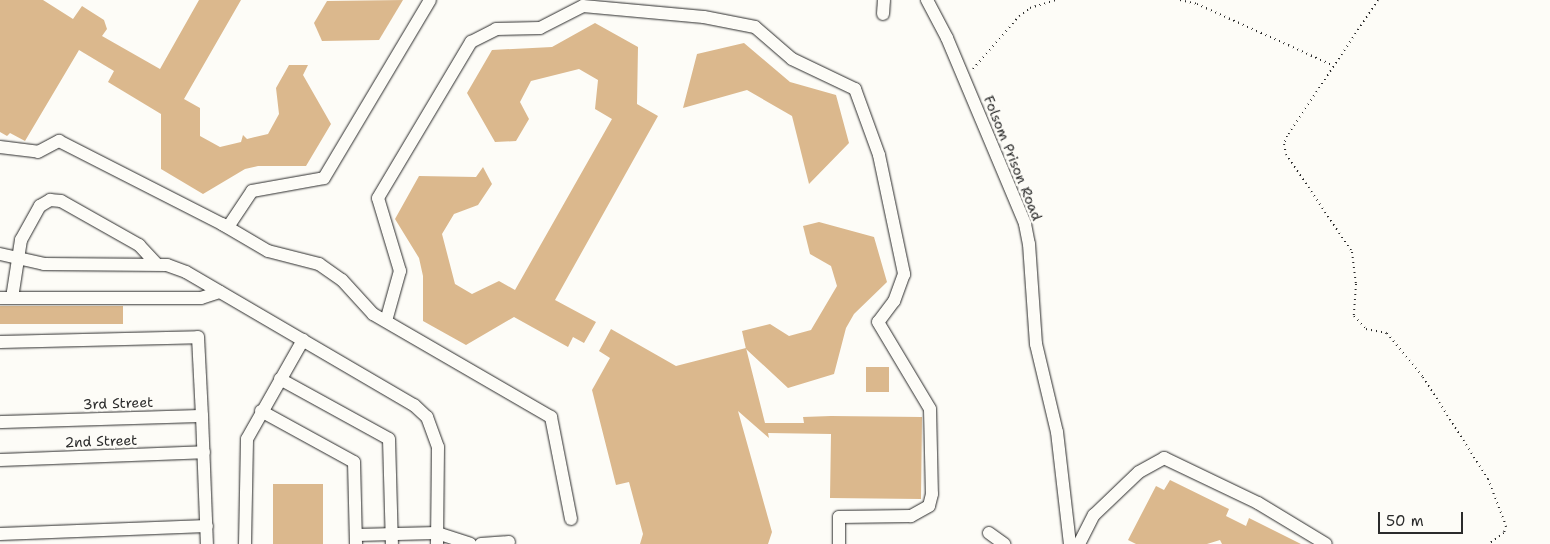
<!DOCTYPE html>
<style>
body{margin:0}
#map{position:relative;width:1550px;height:544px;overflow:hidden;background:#fdfcf7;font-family:"Shantell Sans",sans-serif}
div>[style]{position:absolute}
.building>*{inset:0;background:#dbb88d}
.path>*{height:2px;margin-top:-1px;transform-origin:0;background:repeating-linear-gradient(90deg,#2b2b2b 0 1px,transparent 0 5px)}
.roads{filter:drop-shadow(0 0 1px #2b2b2b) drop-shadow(0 0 1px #2b2b2b)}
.minor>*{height:12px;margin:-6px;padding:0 6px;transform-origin:6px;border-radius:6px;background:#fdfcf7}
span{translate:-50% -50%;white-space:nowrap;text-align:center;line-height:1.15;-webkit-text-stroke:5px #fdfcf7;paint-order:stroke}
.street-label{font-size:14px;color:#2b2b2b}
.scale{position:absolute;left:1378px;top:512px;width:85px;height:22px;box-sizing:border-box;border:2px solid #2b2b2b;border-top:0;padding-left:6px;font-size:15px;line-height:18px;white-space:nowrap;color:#2b2b2b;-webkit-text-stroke:4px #fdfcf7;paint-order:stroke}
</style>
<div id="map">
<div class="building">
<div style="clip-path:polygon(0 0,43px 0,73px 19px,82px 6px,104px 20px,107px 29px,102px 36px,160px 69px,199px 0,241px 0,184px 99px,200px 108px,200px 136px,220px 147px,241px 142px,243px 135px,247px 139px,268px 134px,279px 114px,276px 88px,289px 65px,308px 65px,303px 75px,331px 124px,306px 166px,258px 166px,245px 169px,203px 194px,161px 169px,161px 114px,108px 82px,114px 71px,79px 50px,25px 141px,10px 133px,7px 136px,0 132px)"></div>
<div style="clip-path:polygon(403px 0,379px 40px,322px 41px,314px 23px,327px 1px)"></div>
<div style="clip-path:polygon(595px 23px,638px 47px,637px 104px,658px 116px,555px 300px,596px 322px,584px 343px,573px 337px,568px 347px,514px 317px,466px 345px,423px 321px,423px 276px,419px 258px,395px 219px,419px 176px,476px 177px,483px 167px,492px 184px,478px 205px,454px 214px,442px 234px,455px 284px,472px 294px,499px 281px,515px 290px,612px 119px,595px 109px,598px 80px,579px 69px,531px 81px,520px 102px,529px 119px,516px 141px,495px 142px,467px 93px,492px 50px,552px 47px)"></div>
<div style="clip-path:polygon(744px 43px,790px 82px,836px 95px,849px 143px,809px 184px,792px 116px,747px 90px,683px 108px,697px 54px)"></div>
<div style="clip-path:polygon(819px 222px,874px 237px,887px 282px,854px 314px,846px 328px,834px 374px,788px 388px,746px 349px,742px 331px,770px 324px,789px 336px,811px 330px,837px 286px,831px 266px,810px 254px,803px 226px)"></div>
<div style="clip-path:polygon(0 306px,123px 306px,123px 324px,0 324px)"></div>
<div style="clip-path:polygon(611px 329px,676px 366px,746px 348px,765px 423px,804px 423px,803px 417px,831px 416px,922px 417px,921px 499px,830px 498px,831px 434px,768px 433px,769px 438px,738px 411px,772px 532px,768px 544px,640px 544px,643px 534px,629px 482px,616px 485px,592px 390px,610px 358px,599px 351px)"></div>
<div style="clip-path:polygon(866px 367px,889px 367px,889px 392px,866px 392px)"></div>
<div style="clip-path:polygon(1170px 480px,1229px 509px,1226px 516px,1246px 526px,1249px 518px,1301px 544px,1222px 544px,1220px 540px,1207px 544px,1136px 544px,1128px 540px,1156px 486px,1164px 490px)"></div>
<div style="clip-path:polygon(273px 484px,323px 484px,323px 544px,273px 544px)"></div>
</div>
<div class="path">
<div style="left:1180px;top:0;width:17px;rotate:13deg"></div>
<div style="left:1197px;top:4px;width:150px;rotate:24.3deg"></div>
<div style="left:1378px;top:0;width:164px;rotate:123.8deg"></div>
<div style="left:1287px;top:136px;width:9px;rotate:111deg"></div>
<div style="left:1284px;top:144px;width:10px;rotate:79deg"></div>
<div style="left:1286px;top:154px;width:118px;rotate:56deg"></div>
<div style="left:1352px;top:252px;width:32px;rotate:83deg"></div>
<div style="left:1356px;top:284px;width:32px;rotate:94deg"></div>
<div style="left:1354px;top:316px;width:18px;rotate:47deg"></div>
<div style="left:1366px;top:329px;width:21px;rotate:11deg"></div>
<div style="left:1387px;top:333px;width:57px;rotate:50.7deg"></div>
<div style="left:1423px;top:377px;width:121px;rotate:57.5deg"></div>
<div style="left:1488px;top:479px;width:50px;rotate:69deg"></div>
<div style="left:1506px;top:526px;width:7px;rotate:106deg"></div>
<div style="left:1504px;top:533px;width:19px;rotate:144deg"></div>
<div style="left:973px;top:69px;width:70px;rotate:-49deg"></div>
<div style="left:1019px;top:16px;width:14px;rotate:-36deg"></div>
<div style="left:1030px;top:8px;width:27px;rotate:-17deg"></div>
</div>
<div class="roads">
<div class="minor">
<div style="left:927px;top:0;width:43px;rotate:62.2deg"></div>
<div style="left:947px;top:38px;width:202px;rotate:67.2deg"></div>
<div style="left:1025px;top:224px;width:20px;rotate:79deg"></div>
<div style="left:1029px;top:244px;width:100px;rotate:86deg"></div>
<div style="left:1036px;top:344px;width:90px;rotate:76.6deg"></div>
<div style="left:1057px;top:432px;width:113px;rotate:83.4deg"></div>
<div style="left:883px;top:14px;width:14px;rotate:-86deg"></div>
<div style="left:0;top:147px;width:38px;rotate:7deg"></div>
<div style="left:38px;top:152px;width:24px;rotate:-28deg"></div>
<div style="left:59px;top:141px;width:190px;rotate:27deg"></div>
<div style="left:228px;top:227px;width:43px;rotate:-56.3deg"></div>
<div style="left:252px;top:191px;width:73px;rotate:-10.2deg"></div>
<div style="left:324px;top:178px;width:207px;rotate:-59.2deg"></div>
<div style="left:222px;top:224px;width:53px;rotate:30.4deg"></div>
<div style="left:268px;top:251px;width:53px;rotate:14.3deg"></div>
<div style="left:319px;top:264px;width:28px;rotate:35deg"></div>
<div style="left:342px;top:280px;width:46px;rotate:47.6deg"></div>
<div style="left:373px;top:314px;width:206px;rotate:30.1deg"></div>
<div style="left:551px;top:417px;width:104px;rotate:78.9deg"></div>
<div style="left:0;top:254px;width:45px;rotate:12.8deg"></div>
<div style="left:44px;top:264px;width:123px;rotate:0.5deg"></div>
<div style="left:167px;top:265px;width:20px;rotate:20deg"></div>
<div style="left:186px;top:272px;width:264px;rotate:30.3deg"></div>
<div style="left:414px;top:405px;width:18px;rotate:43deg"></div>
<div style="left:427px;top:417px;width:32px;rotate:70deg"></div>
<div style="left:438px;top:447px;width:97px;rotate:90.6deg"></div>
<div style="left:0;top:298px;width:201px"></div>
<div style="left:201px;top:298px;width:20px;rotate:-18deg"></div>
<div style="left:12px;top:298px;width:59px;rotate:-81.2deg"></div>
<div style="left:21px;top:240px;width:39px;rotate:-61deg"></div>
<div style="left:40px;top:206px;width:12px;rotate:-31deg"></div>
<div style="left:50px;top:200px;width:11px;rotate:5deg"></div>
<div style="left:61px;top:201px;width:90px;rotate:29.4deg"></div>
<div style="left:139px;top:245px;width:25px;rotate:47deg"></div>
<div style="left:386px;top:321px;width:52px;rotate:-74.4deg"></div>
<div style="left:400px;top:271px;width:76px;rotate:-106.8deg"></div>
<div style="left:378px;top:198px;width:182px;rotate:-59.2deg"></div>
<div style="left:471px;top:42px;width:28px;rotate:-27deg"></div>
<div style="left:496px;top:29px;width:44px;rotate:-1.3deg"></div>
<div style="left:540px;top:28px;width:48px;rotate:-27.1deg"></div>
<div style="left:583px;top:6px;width:121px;rotate:5.2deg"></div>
<div style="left:704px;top:17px;width:52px;rotate:11.1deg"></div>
<div style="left:755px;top:27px;width:49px;rotate:40.9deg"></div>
<div style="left:792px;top:59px;width:70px;rotate:25.5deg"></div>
<div style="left:855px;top:89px;width:70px;rotate:70deg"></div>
<div style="left:879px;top:155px;width:122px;rotate:78.1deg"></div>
<div style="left:904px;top:274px;width:29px;rotate:110deg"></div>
<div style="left:894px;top:301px;width:26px;rotate:127deg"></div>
<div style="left:878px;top:322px;width:101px;rotate:59.1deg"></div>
<div style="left:930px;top:409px;width:85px;rotate:88.7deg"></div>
<div style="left:932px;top:494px;width:12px;rotate:104deg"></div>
<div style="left:929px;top:506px;width:21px;rotate:151deg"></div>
<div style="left:911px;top:516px;width:72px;rotate:179.2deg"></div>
<div style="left:839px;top:517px;width:27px;rotate:90deg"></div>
<div style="left:0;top:342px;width:198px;rotate:-1.4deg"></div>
<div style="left:198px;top:337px;width:79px;rotate:87.1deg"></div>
<div style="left:280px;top:379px;width:124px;rotate:28.8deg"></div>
<div style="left:389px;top:439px;width:105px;rotate:88.4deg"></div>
<div style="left:261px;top:411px;width:106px;rotate:28.7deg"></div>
<div style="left:354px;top:462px;width:82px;rotate:88.6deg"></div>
<div style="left:0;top:422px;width:202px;rotate:-1.7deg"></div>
<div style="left:202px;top:416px;width:128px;rotate:87.8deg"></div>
<div style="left:0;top:460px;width:204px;rotate:-2.2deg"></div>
<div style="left:989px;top:533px;width:19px;rotate:36deg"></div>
<div style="left:0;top:534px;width:207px;rotate:-2.2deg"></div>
<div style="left:356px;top:535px;width:81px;rotate:-1.4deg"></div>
<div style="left:437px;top:533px;width:35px;rotate:18deg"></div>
<div style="left:245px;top:544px;width:105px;rotate:-88.9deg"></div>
<div style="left:247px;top:439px;width:114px;rotate:-60.5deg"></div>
<div style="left:481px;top:544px;width:28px;rotate:-4deg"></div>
<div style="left:1079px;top:544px;width:33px;rotate:-63deg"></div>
<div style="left:1094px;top:515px;width:62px;rotate:-43.7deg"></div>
<div style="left:1139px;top:472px;width:29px;rotate:-29deg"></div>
<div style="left:1164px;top:458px;width:104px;rotate:25.6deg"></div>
<div style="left:1258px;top:503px;width:79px;rotate:31.1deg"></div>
</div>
</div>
<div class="street-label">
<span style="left:1013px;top:158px;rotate:68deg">Folsom Prison Road</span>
<span style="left:118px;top:403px;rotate:-2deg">3rd Street</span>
<span style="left:101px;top:441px;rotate:-2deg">2nd Street</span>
</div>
<div class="scale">50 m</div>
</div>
